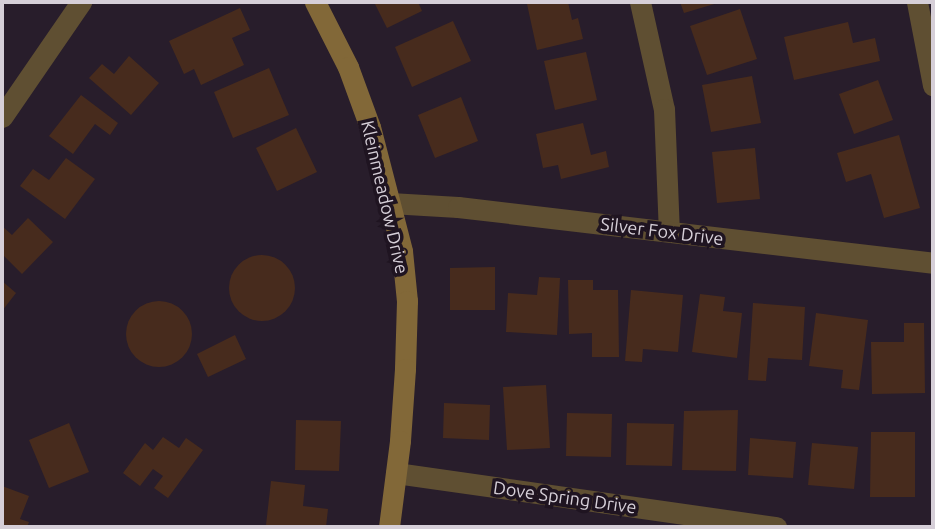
<!DOCTYPE html>
<style>
body{margin:0}
#map{position:relative;width:935px;height:529px;overflow:hidden;background:#281d2b;font-family:Ubuntu,sans-serif}
div>[style]{position:absolute}
.building>*{inset:0;background:#472b1d}
.round{border-radius:50%}
.street>*{height:21px;margin:-10.5px;padding:0 10.5px;transform-origin:10.5px;border-radius:10.5px;background:#5f4f32}
.secondary>*{height:21px;margin:-10.5px;padding:0 10.5px;transform-origin:10.5px;border-radius:10.5px;background:#826838}
span{translate:-50% -50%;white-space:nowrap;text-align:center;line-height:1.15;-webkit-text-stroke:7px #1f1421;paint-order:stroke}
.street-label{font-size:18px;color:#d6cfd8}
.frame{position:absolute;inset:0;border:4px solid #d6cfd8;pointer-events:none}
</style>
<div id="map">
<div class="building">
<div style="clip-path:polygon(374px 2px,418px 2px,422px 11px,387px 28px)"></div>
<div style="clip-path:polygon(535px 2px,568px 2px,572px 20px,578px 18px,583px 39px,537px 50px,527px 4px)"></div>
<div style="clip-path:polygon(680px 2px,721px 2px,684px 13px)"></div>
<div style="clip-path:polygon(240px 8px,250px 30px,232px 38px,244px 65px,201px 85px,194px 69px,184px 74px,169px 41px)"></div>
<div style="clip-path:polygon(740px 9px,757px 59px,707px 75px,690px 26px)"></div>
<div style="clip-path:polygon(453px 21px,471px 61px,412px 87px,395px 47px)"></div>
<div style="clip-path:polygon(848px 22px,853px 43px,875px 38px,880px 61px,794px 80px,784px 37px)"></div>
<div style="clip-path:polygon(586px 52px,597px 100px,555px 110px,544px 61px)"></div>
<div style="clip-path:polygon(129px 56px,159px 83px,131px 115px,89px 78px,102px 64px,114px 74px)"></div>
<div style="clip-path:polygon(269px 68px,289px 115px,233px 138px,214px 92px)"></div>
<div style="clip-path:polygon(752px 76px,761px 123px,711px 132px,702px 85px)"></div>
<div style="clip-path:polygon(878px 80px,893px 120px,854px 134px,839px 94px)"></div>
<div style="clip-path:polygon(81px 95px,118px 123px,110px 135px,95px 124px,73px 154px,49px 136px)"></div>
<div style="clip-path:polygon(461px 97px,478px 141px,435px 158px,418px 115px)"></div>
<div style="clip-path:polygon(583px 123px,591px 155px,606px 151px,609px 167px,561px 179px,558px 165px,543px 168px,536px 134px)"></div>
<div style="clip-path:polygon(296px 128px,317px 172px,277px 191px,256px 148px)"></div>
<div style="clip-path:polygon(899px 135px,920px 208px,884px 218px,871px 174px,846px 182px,837px 153px)"></div>
<div style="clip-path:polygon(755px 148px,760px 199px,717px 203px,712px 152px)"></div>
<div style="clip-path:polygon(66px 158px,95px 179px,65px 219px,20px 186px,33px 169px,49px 180px)"></div>
<div style="clip-path:polygon(28px 218px,53px 242px,22px 274px,2px 254px,2px 226px,12px 235px)"></div>
<div class="round" style="left:229px;top:255px;width:66px;height:66px"></div>
<div style="clip-path:polygon(495px 267px,495px 310px,450px 310px,450px 268px)"></div>
<div style="clip-path:polygon(539px 277px,560px 278px,557px 335px,506px 332px,508px 293px,537px 295px)"></div>
<div style="clip-path:polygon(568px 280px,593px 280px,593px 290px,618px 290px,619px 357px,592px 357px,592px 333px,569px 334px)"></div>
<div style="clip-path:polygon(2px 281px,16px 293px,2px 311px)"></div>
<div style="clip-path:polygon(631px 290px,683px 295px,678px 352px,643px 349px,642px 362px,625px 361px)"></div>
<div style="clip-path:polygon(700px 294px,725px 297px,723px 311px,742px 313px,737px 358px,692px 352px)"></div>
<div class="round" style="left:126px;top:301px;width:66px;height:66px"></div>
<div style="clip-path:polygon(753px 303px,805px 307px,802px 360px,768px 358px,766px 381px,748px 380px)"></div>
<div style="clip-path:polygon(816px 313px,868px 320px,859px 390px,841px 388px,843px 370px,809px 366px)"></div>
<div style="clip-path:polygon(904px 323px,924px 323px,925px 393px,872px 394px,871px 342px,904px 342px)"></div>
<div style="clip-path:polygon(235px 335px,246px 359px,208px 377px,197px 354px)"></div>
<div style="clip-path:polygon(546px 385px,550px 448px,507px 450px,503px 387px)"></div>
<div style="clip-path:polygon(444px 403px,490px 405px,489px 440px,443px 438px)"></div>
<div style="clip-path:polygon(738px 410px,736px 471px,682px 470px,684px 411px)"></div>
<div style="clip-path:polygon(567px 413px,612px 414px,611px 457px,566px 456px)"></div>
<div style="clip-path:polygon(296px 420px,341px 421px,339px 471px,295px 470px)"></div>
<div style="clip-path:polygon(69px 423px,89px 472px,49px 488px,29px 440px)"></div>
<div style="clip-path:polygon(627px 423px,674px 424px,672px 466px,626px 465px)"></div>
<div style="clip-path:polygon(871px 432px,915px 432px,915px 497px,870px 497px)"></div>
<div style="clip-path:polygon(163px 437px,179px 448px,186px 438px,203px 450px,168px 498px,154px 488px,163px 476px,153px 469px,140px 486px,123px 473px,145px 443px,153px 450px)"></div>
<div style="clip-path:polygon(750px 438px,796px 442px,793px 478px,748px 475px)"></div>
<div style="clip-path:polygon(812px 443px,858px 447px,854px 489px,808px 485px)"></div>
<div style="clip-path:polygon(271px 481px,305px 485px,303px 506px,328px 509px,326px 527px,266px 525px)"></div>
<div style="clip-path:polygon(2px 486px,29px 496px,20px 519px,29px 522px,27px 527px,2px 527px)"></div>
</div>
<div class="street">
<div style="left:640px;top:2px;width:110px;rotate:77.4deg"></div>
<div style="left:664px;top:109px;width:122px;rotate:87.7deg"></div>
<div style="left:917px;top:2px;width:85px;rotate:79.1deg"></div>
<div style="left:2px;top:117px;width:140px;rotate:-55.5deg"></div>
<div style="left:390px;top:203px;width:68px;rotate:3.4deg"></div>
<div style="left:458px;top:207px;width:478px;rotate:6.7deg"></div>
<div style="left:396px;top:473px;width:384px;rotate:8.1deg"></div>
</div>
<div class="secondary">
<div style="left:315px;top:2px;width:73px;rotate:63.1deg"></div>
<div style="left:348px;top:67px;width:64px;rotate:69.9deg"></div>
<div style="left:370px;top:127px;width:128px;rotate:75.5deg"></div>
<div style="left:402px;top:251px;width:50px;rotate:84.3deg"></div>
<div style="left:407px;top:301px;width:68px;rotate:91.7deg"></div>
<div style="left:405px;top:369px;width:72px;rotate:94deg"></div>
<div style="left:400px;top:441px;width:87px;rotate:97.3deg"></div>
</div>
<div class="street-label">
<span style="left:385px;top:197px;rotate:77deg">Kleinmeadow Drive</span>
<span style="left:662px;top:231px;rotate:7deg">Silver Fox Drive</span>
<span style="left:565px;top:497px;rotate:8deg">Dove Spring Drive</span>
</div>
<div class="frame"></div>
</div>
